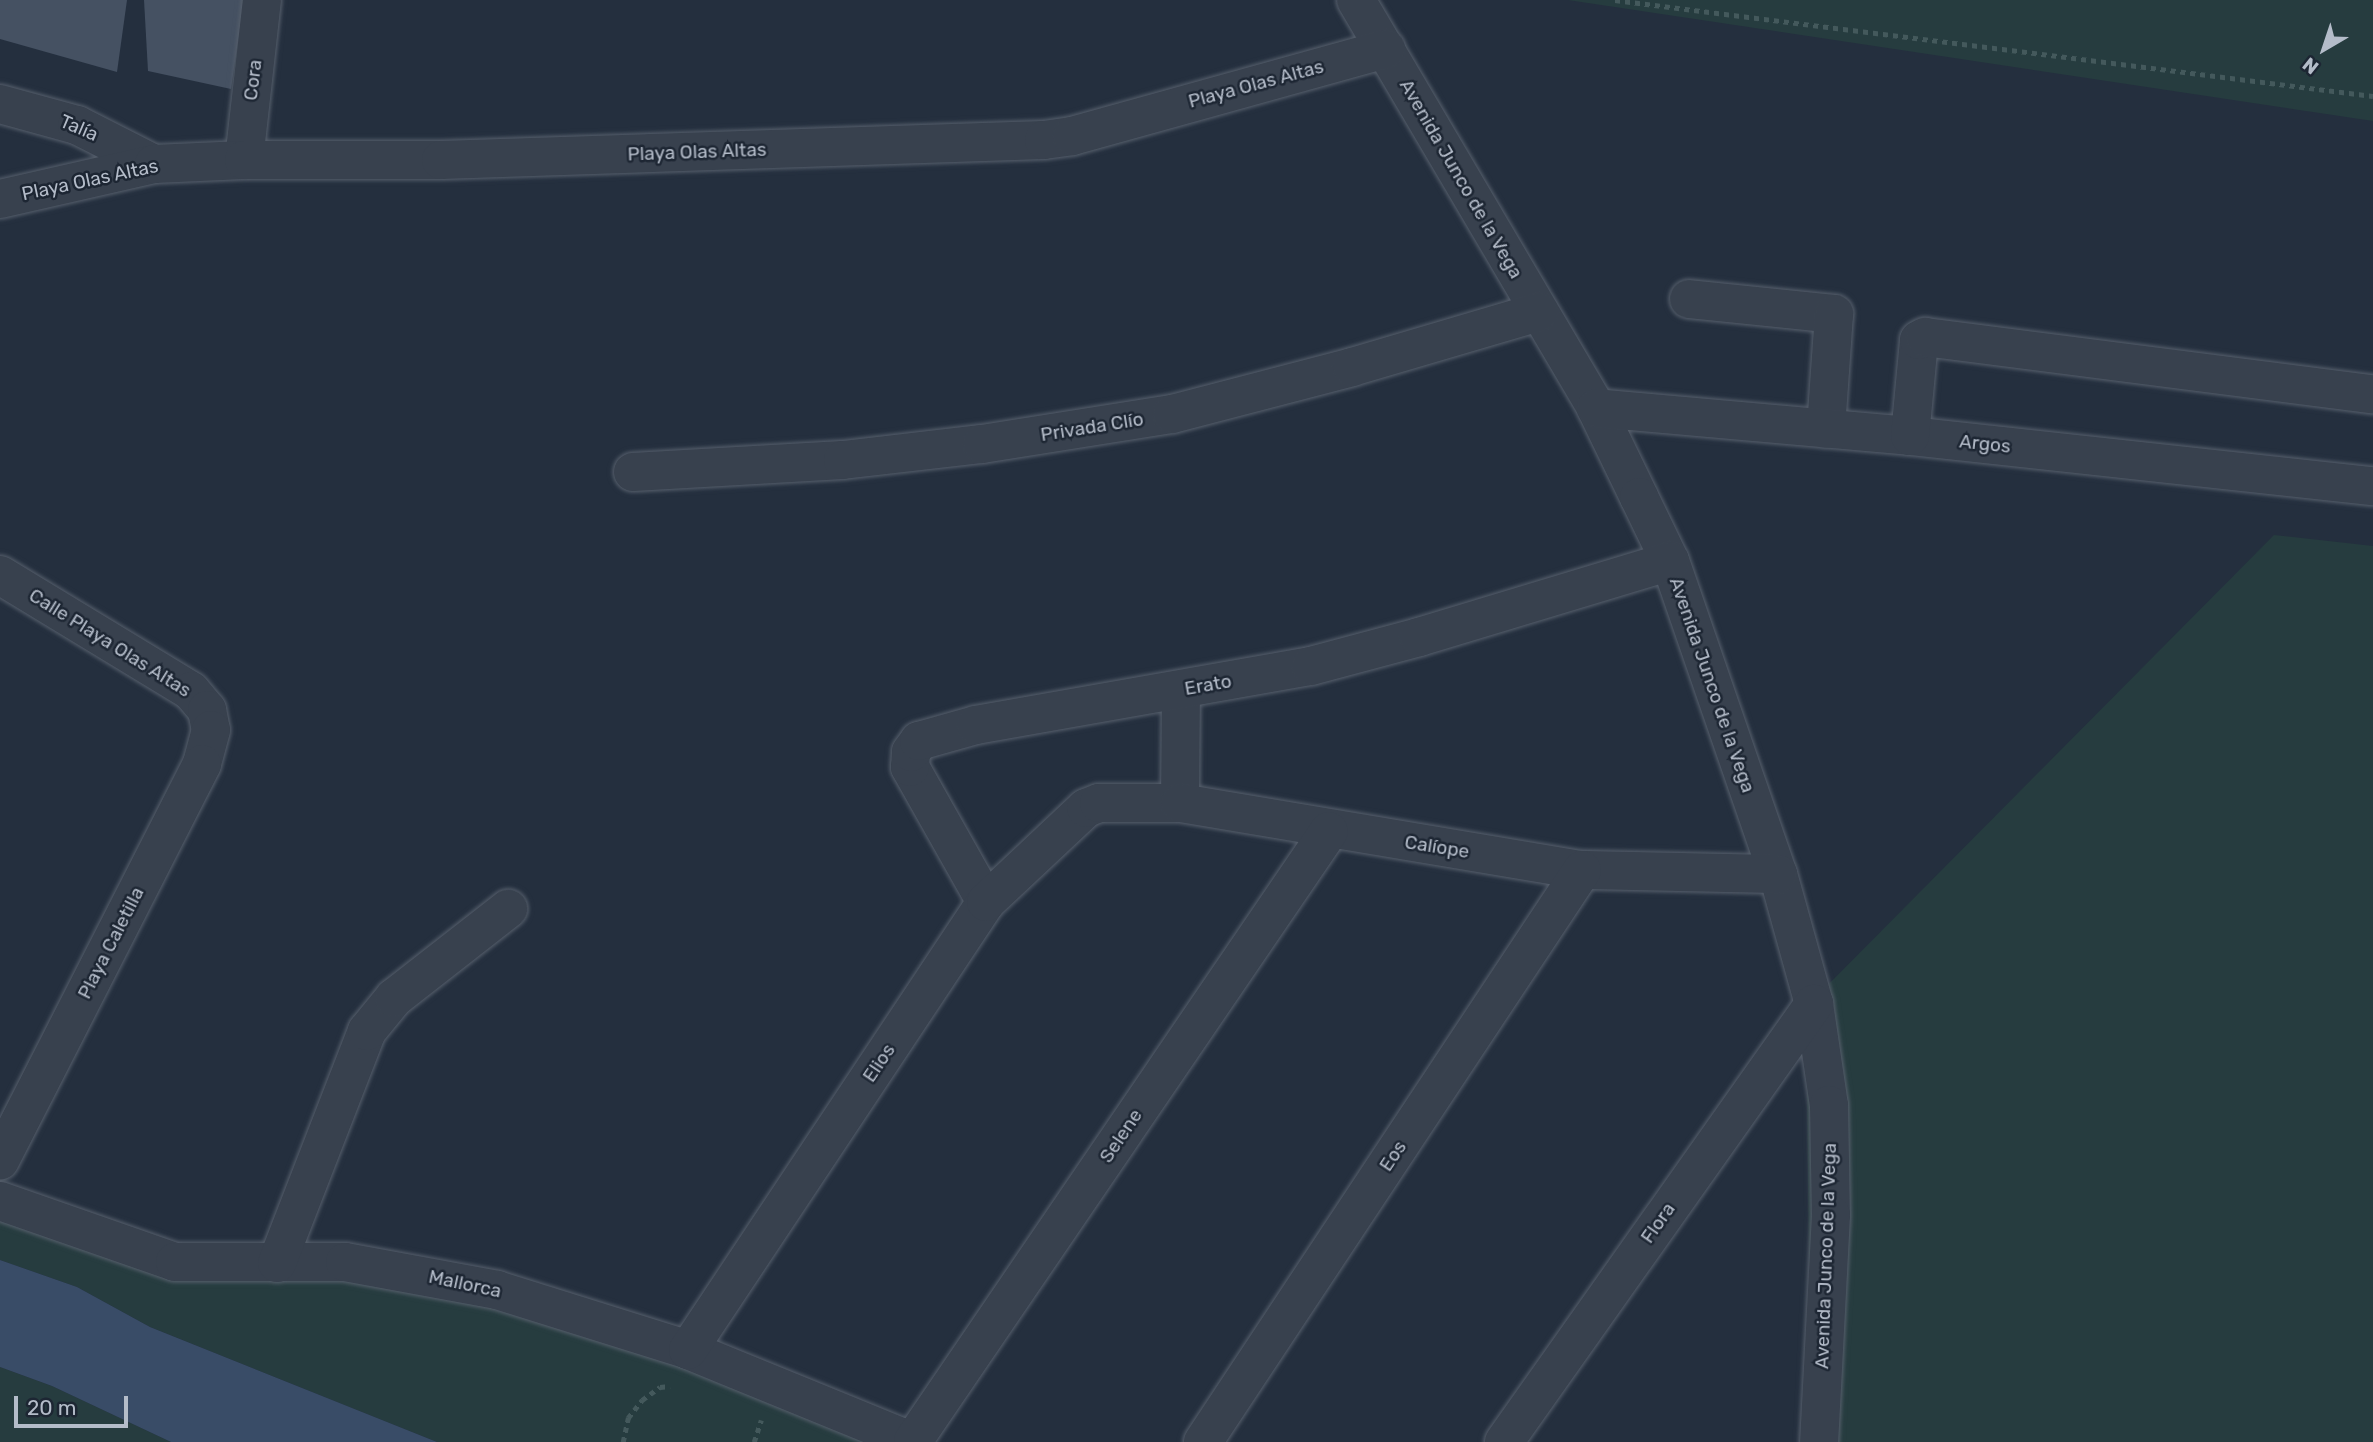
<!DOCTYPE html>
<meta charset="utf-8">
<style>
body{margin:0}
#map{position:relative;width:2373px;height:1442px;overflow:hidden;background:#242f3e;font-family:Rubik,sans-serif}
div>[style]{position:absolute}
.green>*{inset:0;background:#263c3f}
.water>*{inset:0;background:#394c67}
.building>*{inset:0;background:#455162}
.path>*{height:4.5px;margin-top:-2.25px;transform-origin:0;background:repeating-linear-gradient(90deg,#44595c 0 5px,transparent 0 10px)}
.roads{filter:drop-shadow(0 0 2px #565f6c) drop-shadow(0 0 2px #565f6c)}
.minor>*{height:38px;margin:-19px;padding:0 19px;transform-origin:19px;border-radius:19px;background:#38414e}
span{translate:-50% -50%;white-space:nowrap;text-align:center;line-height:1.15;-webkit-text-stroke:5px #1d2633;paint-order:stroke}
.street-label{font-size:19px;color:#b4bcc9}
.north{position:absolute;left:2289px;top:14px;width:70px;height:70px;-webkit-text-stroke:5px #1d2633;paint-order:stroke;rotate:219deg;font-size:19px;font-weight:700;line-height:28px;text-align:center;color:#b4bcc9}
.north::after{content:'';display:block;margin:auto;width:24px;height:32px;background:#b4bcc9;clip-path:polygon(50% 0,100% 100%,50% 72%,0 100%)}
.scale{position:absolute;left:14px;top:1396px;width:114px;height:32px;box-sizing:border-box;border:4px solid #b4bcc9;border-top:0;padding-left:9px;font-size:21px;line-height:24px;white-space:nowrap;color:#b4bcc9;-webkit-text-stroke:5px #1d2633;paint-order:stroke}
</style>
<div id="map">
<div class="green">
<div style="clip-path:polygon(1568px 0,2373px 0,2373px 121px)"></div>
<div style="clip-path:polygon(2274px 535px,2373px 546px,2373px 1442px,1811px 1442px,1806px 1007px)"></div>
<div style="clip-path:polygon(0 1201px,135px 1249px,413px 1274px,914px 1442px,437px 1442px,150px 1327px,77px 1287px,0 1260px)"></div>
<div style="clip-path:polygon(0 1367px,52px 1386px,171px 1442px,0 1442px)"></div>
</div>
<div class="water">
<div style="clip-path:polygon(0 1260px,77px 1287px,150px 1327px,437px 1442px,171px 1442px,52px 1386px,0 1367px)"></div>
</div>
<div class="building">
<div style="clip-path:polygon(0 0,127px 0,117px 72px,0 39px)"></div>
<div style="clip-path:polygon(144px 0,244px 0,231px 89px,148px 71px)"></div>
</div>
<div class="path">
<div style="left:1615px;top:0;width:764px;rotate:7.22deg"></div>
<div style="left:623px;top:1442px;width:25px;rotate:-78deg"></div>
<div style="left:628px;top:1418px;width:23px;rotate:-52deg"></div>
<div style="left:642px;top:1400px;width:22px;rotate:-36deg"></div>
<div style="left:660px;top:1387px;width:10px;rotate:-6deg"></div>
<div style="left:754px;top:1442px;width:23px;rotate:-72deg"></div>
</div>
<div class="roads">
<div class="minor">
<div style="left:1356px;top:0;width:473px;rotate:59.5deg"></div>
<div style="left:1596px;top:408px;width:99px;rotate:64.2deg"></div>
<div style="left:1639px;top:497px;width:71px;rotate:64.2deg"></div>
<div style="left:1670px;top:561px;width:331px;rotate:71deg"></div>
<div style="left:1778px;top:874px;width:135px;rotate:74.5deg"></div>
<div style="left:1814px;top:1004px;width:102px;rotate:81.6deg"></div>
<div style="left:1829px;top:1105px;width:110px;rotate:89deg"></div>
<div style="left:1831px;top:1215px;width:227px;rotate:93deg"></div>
<div style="left:0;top:104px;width:80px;rotate:15.3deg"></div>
<div style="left:77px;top:125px;width:86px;rotate:26.9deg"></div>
<div style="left:244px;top:160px;width:161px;rotate:-83.6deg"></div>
<div style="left:0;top:199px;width:158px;rotate:-12.8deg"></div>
<div style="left:154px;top:164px;width:90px;rotate:-2.5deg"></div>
<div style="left:244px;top:160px;width:197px"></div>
<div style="left:441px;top:160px;width:603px;rotate:-1.9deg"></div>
<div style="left:1044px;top:140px;width:28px;rotate:-8deg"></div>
<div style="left:1072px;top:136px;width:326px;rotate:-15.5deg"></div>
<div style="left:1689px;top:299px;width:146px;rotate:5.9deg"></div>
<div style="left:1834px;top:314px;width:115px;rotate:94deg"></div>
<div style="left:1596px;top:408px;width:315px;rotate:5.1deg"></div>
<div style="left:1910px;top:436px;width:466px;rotate:6.2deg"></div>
<div style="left:1910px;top:436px;width:96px;rotate:-84.6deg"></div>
<div style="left:1919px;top:340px;width:7px;rotate:-27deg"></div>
<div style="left:1925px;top:337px;width:452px;rotate:7.3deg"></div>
<div style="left:633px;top:472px;width:210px;rotate:-3.3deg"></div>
<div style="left:843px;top:460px;width:140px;rotate:-6.6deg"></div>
<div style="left:982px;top:444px;width:192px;rotate:-9deg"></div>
<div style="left:1172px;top:414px;width:186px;rotate:-14.6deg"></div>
<div style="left:1352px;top:367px;width:195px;rotate:-16.4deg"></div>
<div style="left:0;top:575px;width:223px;rotate:31.3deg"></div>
<div style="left:191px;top:691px;width:25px;rotate:50deg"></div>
<div style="left:207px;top:710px;width:20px;rotate:79deg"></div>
<div style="left:211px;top:730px;width:35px;rotate:105deg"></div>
<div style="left:202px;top:764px;width:445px;rotate:117deg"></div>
<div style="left:1180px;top:803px;width:113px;rotate:-89.5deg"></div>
<div style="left:986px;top:902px;width:155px;rotate:-119.4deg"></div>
<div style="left:910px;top:767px;width:15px;rotate:-86deg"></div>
<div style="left:911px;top:752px;width:14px;rotate:-54deg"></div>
<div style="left:919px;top:741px;width:59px;rotate:-15.7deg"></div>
<div style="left:976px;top:725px;width:340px;rotate:-10deg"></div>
<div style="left:1311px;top:666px;width:112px;rotate:-15deg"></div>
<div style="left:1419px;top:637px;width:262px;rotate:-16.8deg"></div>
<div style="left:0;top:1201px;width:185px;rotate:19.2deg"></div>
<div style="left:175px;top:1262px;width:170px"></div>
<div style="left:345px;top:1262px;width:155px;rotate:10.4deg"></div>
<div style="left:497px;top:1290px;width:200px;rotate:17.4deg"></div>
<div style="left:688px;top:1350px;width:244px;rotate:22.2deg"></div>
<div style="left:277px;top:1263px;width:249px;rotate:-68.8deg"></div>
<div style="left:367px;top:1031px;width:43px;rotate:-50.7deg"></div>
<div style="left:394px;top:998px;width:145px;rotate:-38deg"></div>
<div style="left:688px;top:1350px;width:538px;rotate:-56.37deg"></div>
<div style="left:986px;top:902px;width:137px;rotate:-43.2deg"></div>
<div style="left:1086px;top:808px;width:14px;rotate:-21deg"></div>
<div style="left:1099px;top:803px;width:81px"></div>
<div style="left:1180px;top:803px;width:408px;rotate:9.5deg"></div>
<div style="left:1582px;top:870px;width:196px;rotate:1.2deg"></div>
<div style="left:913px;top:1441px;width:738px;rotate:-55.71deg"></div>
<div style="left:1203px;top:1442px;width:686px;rotate:-56.47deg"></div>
<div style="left:1504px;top:1442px;width:537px;rotate:-54.71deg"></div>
</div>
</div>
<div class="street-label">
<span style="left:253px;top:80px;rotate:-83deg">Cora</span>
<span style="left:1256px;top:84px;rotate:-15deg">Playa Olas Altas</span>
<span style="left:79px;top:128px;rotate:23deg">Talía</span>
<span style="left:697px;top:152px;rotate:-2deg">Playa Olas Altas</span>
<span style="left:1461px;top:179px;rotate:60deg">Avenida Junco de la Vega</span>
<span style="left:90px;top:180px;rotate:-12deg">Playa Olas Altas</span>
<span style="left:1092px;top:427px;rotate:-9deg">Privada Clío</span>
<span style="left:1985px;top:444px;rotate:6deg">Argos</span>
<span style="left:110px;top:643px;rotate:32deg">Calle Playa Olas Altas</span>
<span style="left:1208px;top:685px;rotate:-10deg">Erato</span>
<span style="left:1712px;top:685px;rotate:71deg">Avenida Junco de la Vega</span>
<span style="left:1437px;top:847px;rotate:9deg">Calíope</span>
<span style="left:111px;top:943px;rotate:-63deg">Playa Caletilla</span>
<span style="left:879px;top:1063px;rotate:-56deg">Elios</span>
<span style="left:1121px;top:1136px;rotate:-56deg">Selene</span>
<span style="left:1393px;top:1156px;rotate:-56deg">Eos</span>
<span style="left:1658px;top:1223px;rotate:-55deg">Flora</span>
<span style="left:1826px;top:1256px;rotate:-88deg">Avenida Junco de la Vega</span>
<span style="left:465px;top:1284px;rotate:12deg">Mallorca</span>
</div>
<div class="north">N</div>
<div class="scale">20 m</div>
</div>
